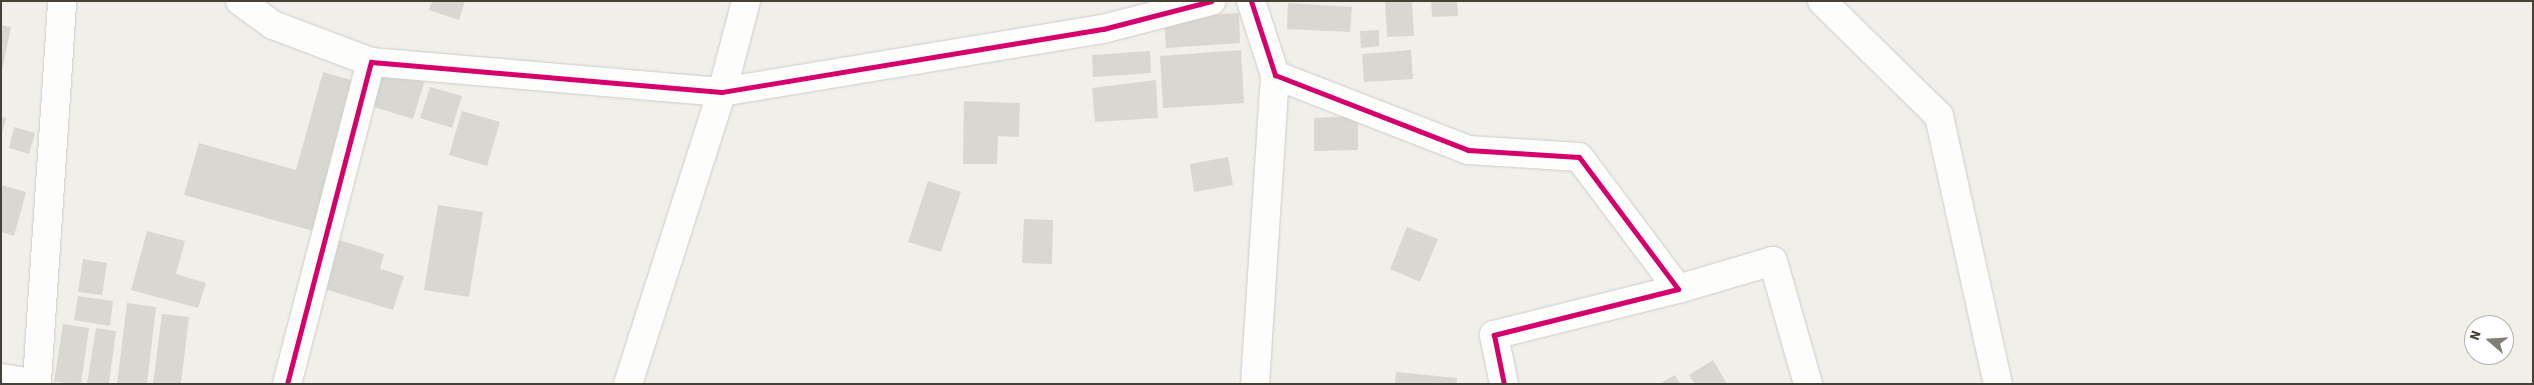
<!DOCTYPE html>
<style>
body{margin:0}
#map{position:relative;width:2534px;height:385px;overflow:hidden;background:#f0efea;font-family:"Source Sans 3",sans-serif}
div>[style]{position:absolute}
.building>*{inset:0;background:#d9d7d2}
.roads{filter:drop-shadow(0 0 1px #ceccc8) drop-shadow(0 0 1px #ceccc8)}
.minor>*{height:28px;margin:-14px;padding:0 14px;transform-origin:14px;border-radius:14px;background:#fdfdfc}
.cycleway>*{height:5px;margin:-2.5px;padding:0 2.5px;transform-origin:2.5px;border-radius:2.5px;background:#d6006c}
span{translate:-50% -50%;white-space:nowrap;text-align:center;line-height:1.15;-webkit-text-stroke:4.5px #fff;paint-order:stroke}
.frame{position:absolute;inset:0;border:2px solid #454137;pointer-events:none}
.north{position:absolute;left:2464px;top:315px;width:50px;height:50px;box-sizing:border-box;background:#fff;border:1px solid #b5b3af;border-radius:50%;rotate:289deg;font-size:14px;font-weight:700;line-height:20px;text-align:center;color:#454137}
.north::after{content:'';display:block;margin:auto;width:18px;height:22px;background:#817e76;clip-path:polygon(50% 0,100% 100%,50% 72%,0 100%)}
</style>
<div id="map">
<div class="building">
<div style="clip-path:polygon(432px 1px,465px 1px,459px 20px,429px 10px)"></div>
<div style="clip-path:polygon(1412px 1px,1414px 36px,1387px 37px,1385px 2px)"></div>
<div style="clip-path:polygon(1431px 1px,1457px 1px,1458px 16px,1432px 17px)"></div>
<div style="clip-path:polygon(1288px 3px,1352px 7px,1350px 32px,1287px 29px)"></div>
<div style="clip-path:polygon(1239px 13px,1240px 43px,1166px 48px,1164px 18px)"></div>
<div style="clip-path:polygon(1px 25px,11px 27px,2px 71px,1px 71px)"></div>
<div style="clip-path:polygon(1379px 30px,1379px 46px,1361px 48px,1360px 31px)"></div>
<div style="clip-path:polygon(1241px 50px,1244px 103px,1163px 108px,1160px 56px)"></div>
<div style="clip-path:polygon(1411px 50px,1413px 79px,1364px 82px,1362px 54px)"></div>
<div style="clip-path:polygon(1150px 51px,1151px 73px,1093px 77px,1092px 55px)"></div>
<div style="clip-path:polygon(380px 66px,425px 80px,413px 119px,368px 105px)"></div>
<div style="clip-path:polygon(323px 72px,362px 83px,320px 233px,184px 195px,199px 143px,296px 170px)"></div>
<div style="clip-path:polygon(1156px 80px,1158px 118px,1095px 122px,1092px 88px)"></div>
<div style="clip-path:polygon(430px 87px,462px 96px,452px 128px,420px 118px)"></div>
<div style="clip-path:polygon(964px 101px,1020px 103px,1019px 137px,998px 136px,997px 164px,963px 164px)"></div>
<div style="clip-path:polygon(462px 111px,500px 122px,487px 166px,449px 155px)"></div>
<div style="clip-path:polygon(1358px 116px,1358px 150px,1314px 151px,1314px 118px)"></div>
<div style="clip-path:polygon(1px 117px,6px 118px,2px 134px,1px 134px)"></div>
<div style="clip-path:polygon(14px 127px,35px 133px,29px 154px,9px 148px)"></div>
<div style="clip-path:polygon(1228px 157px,1233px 185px,1194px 192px,1190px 164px)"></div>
<div style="clip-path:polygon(928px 181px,961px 192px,941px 252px,908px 242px)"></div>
<div style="clip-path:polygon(1px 185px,26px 192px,14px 236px,1px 232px)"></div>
<div style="clip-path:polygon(438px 205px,483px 212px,469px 297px,424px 290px)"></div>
<div style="clip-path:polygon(1024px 219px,1053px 220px,1052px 264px,1022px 263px)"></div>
<div style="clip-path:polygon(1407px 227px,1438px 239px,1420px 282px,1390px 269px)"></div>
<div style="clip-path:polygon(147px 231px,185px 241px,176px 274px,206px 283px,198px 308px,131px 290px)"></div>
<div style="clip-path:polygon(336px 239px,384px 254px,380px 269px,404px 276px,393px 310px,321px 288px)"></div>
<div style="clip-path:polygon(83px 259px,107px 263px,102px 295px,78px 292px)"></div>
<div style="clip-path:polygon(78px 296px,113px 301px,110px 326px,74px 320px)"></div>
<div style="clip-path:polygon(127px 303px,156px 307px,147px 384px,117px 384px)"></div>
<div style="clip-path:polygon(162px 314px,189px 317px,181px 384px,153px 384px)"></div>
<div style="clip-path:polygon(63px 324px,89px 328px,81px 384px,54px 382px)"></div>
<div style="clip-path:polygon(96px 328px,116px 331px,109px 384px,87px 384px)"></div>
<div style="clip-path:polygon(1713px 360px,1727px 384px,1695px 384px,1689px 375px)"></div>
<div style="clip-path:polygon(1396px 372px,1457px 378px,1456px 384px,1395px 384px)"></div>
<div style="clip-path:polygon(1675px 375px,1680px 384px,1659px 384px)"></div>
</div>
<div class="roads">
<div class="minor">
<div style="left:240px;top:1px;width:41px;rotate:36deg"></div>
<div style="left:273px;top:25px;width:105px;rotate:20.7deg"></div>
<div style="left:1251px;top:1px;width:78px;rotate:72deg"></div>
<div style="left:1275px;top:75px;width:207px;rotate:21.2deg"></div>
<div style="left:1468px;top:150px;width:111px;rotate:3.6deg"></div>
<div style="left:1579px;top:157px;width:165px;rotate:53.1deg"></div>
<div style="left:1678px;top:289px;width:190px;rotate:166deg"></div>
<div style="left:1494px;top:335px;width:50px;rotate:78.5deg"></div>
<div style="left:1822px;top:1px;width:164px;rotate:44.5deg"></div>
<div style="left:1939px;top:116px;width:274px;rotate:77.6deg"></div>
<div style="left:1678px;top:289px;width:99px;rotate:-16.4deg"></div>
<div style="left:1773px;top:261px;width:128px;rotate:74.1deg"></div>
<div style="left:1px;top:378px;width:36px;rotate:9deg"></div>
<div style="left:37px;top:381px;width:381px;rotate:-86.2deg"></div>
<div style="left:287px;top:384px;width:333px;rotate:-75.4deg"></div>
<div style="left:371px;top:62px;width:352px;rotate:4.9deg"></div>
<div style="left:722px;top:92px;width:386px;rotate:-9.4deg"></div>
<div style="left:1103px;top:29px;width:112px;rotate:-14.5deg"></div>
<div style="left:628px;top:384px;width:307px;rotate:-72.2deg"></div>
<div style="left:722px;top:92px;width:94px;rotate:-75.2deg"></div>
<div style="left:1255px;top:384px;width:310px;rotate:-86.3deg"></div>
</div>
</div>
<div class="cycleway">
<div style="left:1251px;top:1px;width:78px;rotate:72deg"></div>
<div style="left:1275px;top:75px;width:207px;rotate:21.2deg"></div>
<div style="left:1468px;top:150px;width:111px;rotate:3.6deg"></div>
<div style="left:1579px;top:157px;width:165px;rotate:53.1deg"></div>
<div style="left:1678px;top:289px;width:190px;rotate:166deg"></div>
<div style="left:1494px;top:335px;width:50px;rotate:78.5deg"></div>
<div style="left:287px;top:384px;width:333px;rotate:-75.4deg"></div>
<div style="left:371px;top:62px;width:352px;rotate:4.9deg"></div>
<div style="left:722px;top:92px;width:386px;rotate:-9.4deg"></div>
<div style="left:1103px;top:29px;width:112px;rotate:-14.5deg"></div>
</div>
<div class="frame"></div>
<div class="north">N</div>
</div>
